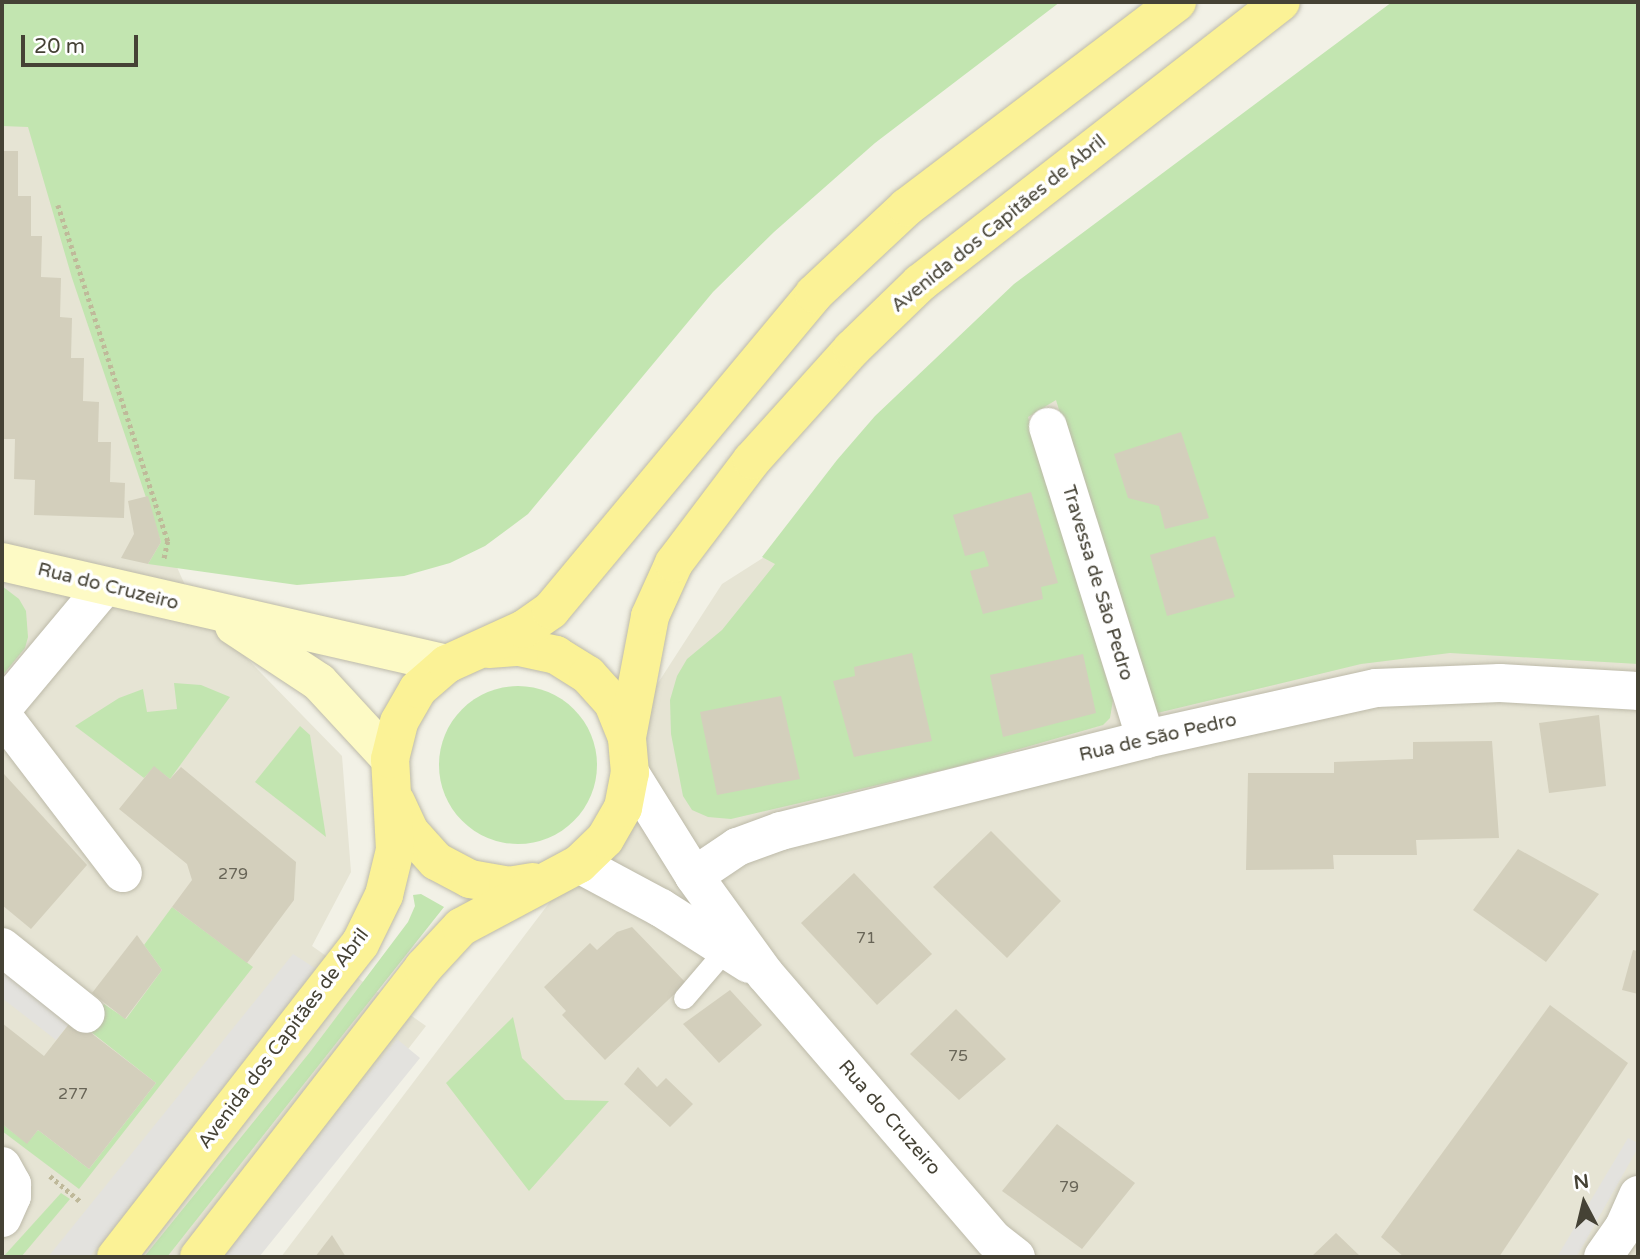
<!DOCTYPE html>
<meta charset="utf-8">
<style>
body{margin:0}
#map{position:relative;width:1640px;height:1259px;overflow:hidden;background:#f2f1e6;font-family:"Varela Round",sans-serif}
div>[style]{position:absolute}
.residential>*{inset:0;background:#e6e4d4}
.green>*{inset:0;background:#c2e5b0}
.round{border-radius:50%}
.parking>*{inset:0;background:#e3e2de}
.building>*{inset:0;background:#d3cfbc}
.path>*{height:4.5px;margin-top:-2.25px;transform-origin:0;background:repeating-linear-gradient(90deg,#bfb99a 0 3.5px,transparent 0 7px)}
.roads{filter:drop-shadow(0 0 2px #bdbaa9) drop-shadow(0 0 2px #bdbaa9)}
.service>*{height:21px;margin:-10.5px;padding:0 10.5px;transform-origin:10.5px;border-radius:10.5px;background:#fff}
.minor>*{height:38px;margin:-19px;padding:0 19px;transform-origin:19px;border-radius:19px;background:#fff}
.tertiary>*{height:38px;margin:-19px;padding:0 19px;transform-origin:19px;border-radius:19px;background:#fff}
.secondary>*{height:38px;margin:-19px;padding:0 19px;transform-origin:19px;border-radius:19px;background:#fdfac5}
.primary>*{height:38px;margin:-19px;padding:0 19px;transform-origin:19px;border-radius:19px;background:#fbf296}
span{translate:-50% -50%;white-space:nowrap;text-align:center;line-height:1.15;-webkit-text-stroke:7px #fff;paint-order:stroke}
.number-label{font-size:16px;color:#686557}
.number-label span{-webkit-text-stroke-width:0}
.street-label{font-size:19px;color:#454235}
.frame{position:absolute;inset:0;border:4px solid #454235;pointer-events:none}
.north{position:absolute;left:1549px;top:1168px;width:70px;height:70px;-webkit-text-stroke:5px #fff;paint-order:stroke;rotate:353deg;font-size:19px;font-weight:700;line-height:28px;text-align:center;color:#454235}
.north::after{content:'';display:block;margin:auto;width:24px;height:32px;background:#454235;clip-path:polygon(50% 0,100% 100%,50% 72%,0 100%)}
.scale{position:absolute;left:21px;top:35px;width:117px;height:32px;box-sizing:border-box;border:4px solid #454235;border-top:0;padding-left:9px;font-size:21px;line-height:24px;white-space:nowrap;color:#454235;-webkit-text-stroke:5px #fff;paint-order:stroke}
</style>
<div id="map">
<div class="residential">
<div style="clip-path:polygon(2px 2px,48px 2px,176px 565px,193px 603px,342px 756px,351px 872px,312px 946px,426px 1026px,246px 1257px,2px 1257px)"></div>
<div style="clip-path:polygon(1154px 308px,1638px 592px,1638px 1257px,281px 1257px,609px 824px,647px 700px,722px 584px)"></div>
</div>
<div class="green">
<div style="clip-path:polygon(2px 2px,1060px 2px,875px 143px,774px 232px,713px 292px,528px 514px,485px 546px,450px 563px,404px 576px,297px 585px,148px 564px,161px 542px,72px 278px,28px 127px,2px 126px)"></div>
<div style="clip-path:polygon(1392px 2px,1638px 2px,1638px 664px,1450px 653px,1361px 664px,1153px 714px,1056px 400px,1028px 417px,1113px 700px,1110px 718px,1103px 725px,960px 766px,731px 819px,708px 817px,692px 810px,683px 796px,671px 734px,670px 700px,677px 676px,687px 659px,722px 630px,775px 564px,762px 557px,837px 460px,875px 416px,1014px 284px)"></div>
<div style="clip-path:polygon(2px 586px,19px 599px,26px 611px,28px 637px,25px 648px,2px 676px)"></div>
<div style="clip-path:polygon(174px 683px,201px 685px,230px 697px,170px 779px,154px 767px,144px 778px,75px 726px,119px 698px,143px 689px,147px 712px,177px 709px)"></div>
<div class="round" style="left:439px;top:686px;width:158px;height:158px"></div>
<div style="clip-path:polygon(300px 726px,310px 735px,326px 837px,255px 782px)"></div>
<div style="clip-path:polygon(421px 894px,444px 907px,167px 1257px,144px 1257px,310px 1052px,408px 922px,415px 906px,413px 895px)"></div>
<div style="clip-path:polygon(172px 907px,253px 967px,79px 1189px,2px 1131px,2px 1124px,27px 1143px,38px 1130px,89px 1169px,156px 1083px,86px 1028px,104px 1004px,126px 1019px,162px 970px,144px 945px)"></div>
<div style="clip-path:polygon(513px 1017px,522px 1058px,565px 1100px,609px 1101px,529px 1191px,446px 1083px)"></div>
<div style="clip-path:polygon(61px 1193px,70px 1199px,21px 1257px,3px 1257px)"></div>
</div>
<div class="parking">
<div style="clip-path:polygon(293px 954px,318px 970px,110px 1233px,89px 1257px,48px 1257px)"></div>
<div style="clip-path:polygon(2px 964px,73px 1019px,56px 1040px,2px 998px)"></div>
<div style="clip-path:polygon(397px 1039px,420px 1058px,259px 1257px,220px 1257px)"></div>
<div style="clip-path:polygon(1628px 1138px,1638px 1143px,1638px 1148px,1577px 1256px,1557px 1257px)"></div>
</div>
<div class="building">
<div style="clip-path:polygon(2px 151px,18px 151px,18px 196px,31px 196px,31px 236px,42px 236px,41px 277px,61px 278px,60px 317px,72px 318px,71px 358px,84px 358px,83px 401px,99px 402px,98px 442px,111px 442px,110px 482px,125px 483px,124px 518px,34px 515px,35px 480px,14px 479px,15px 439px,2px 439px)"></div>
<div style="clip-path:polygon(1181px 432px,1209px 518px,1165px 529px,1159px 506px,1128px 498px,1114px 454px)"></div>
<div style="clip-path:polygon(1031px 492px,1058px 583px,1041px 587px,1043px 599px,983px 614px,970px 571px,989px 566px,984px 551px,965px 556px,953px 515px)"></div>
<div style="clip-path:polygon(148px 496px,161px 542px,148px 564px,121px 558px,134px 534px,128px 501px)"></div>
<div style="clip-path:polygon(1215px 536px,1235px 597px,1167px 616px,1150px 555px)"></div>
<div style="clip-path:polygon(912px 653px,932px 741px,854px 757px,833px 681px,855px 676px,854px 667px)"></div>
<div style="clip-path:polygon(1083px 654px,1096px 713px,1003px 737px,990px 675px)"></div>
<div style="clip-path:polygon(781px 696px,800px 779px,717px 795px,700px 712px)"></div>
<div style="clip-path:polygon(1599px 715px,1606px 786px,1549px 793px,1539px 723px)"></div>
<div style="clip-path:polygon(1492px 741px,1499px 838px,1416px 840px,1417px 855px,1333px 855px,1334px 869px,1246px 870px,1248px 773px,1334px 773px,1334px 762px,1413px 759px,1413px 742px)"></div>
<div style="clip-path:polygon(154px 766px,170px 779px,181px 767px,296px 862px,294px 900px,247px 963px,172px 907px,192px 880px,187px 864px,119px 809px)"></div>
<div style="clip-path:polygon(4px 774px,87px 865px,31px 929px,2px 905px)"></div>
<div style="clip-path:polygon(991px 831px,1061px 901px,1007px 958px,933px 887px)"></div>
<div style="clip-path:polygon(1518px 849px,1599px 894px,1546px 962px,1473px 910px)"></div>
<div style="clip-path:polygon(854px 873px,932px 954px,877px 1005px,801px 923px)"></div>
<div style="clip-path:polygon(632px 927px,686px 983px,605px 1060px,562px 1015px,566px 1011px,544px 987px,590px 943px,597px 950px,617px 932px)"></div>
<div style="clip-path:polygon(137px 935px,162px 970px,125px 1019px,92px 993px)"></div>
<div style="clip-path:polygon(1633px 950px,1638px 951px,1638px 994px,1622px 990px)"></div>
<div style="clip-path:polygon(730px 990px,762px 1025px,719px 1063px,683px 1024px)"></div>
<div style="clip-path:polygon(1550px 1005px,1628px 1063px,1499px 1257px,1404px 1257px,1381px 1237px)"></div>
<div style="clip-path:polygon(956px 1009px,1006px 1059px,959px 1100px,910px 1054px)"></div>
<div style="clip-path:polygon(73px 1019px,156px 1083px,89px 1169px,38px 1130px,27px 1144px,2px 1124px,2px 1023px,44px 1056px)"></div>
<div style="clip-path:polygon(638px 1067px,657px 1087px,666px 1078px,693px 1104px,670px 1127px,624px 1084px)"></div>
<div style="clip-path:polygon(1057px 1124px,1135px 1183px,1082px 1249px,1002px 1191px)"></div>
<div style="clip-path:polygon(1336px 1233px,1361px 1257px,1311px 1257px)"></div>
<div style="clip-path:polygon(332px 1235px,346px 1257px,315px 1257px)"></div>
</div>
<div class="path">
<div style="left:58px;top:205px;width:354px;rotate:71.9deg"></div>
<div style="left:168px;top:541px;width:19px;rotate:102deg"></div>
<div style="left:50px;top:1176px;width:39px;rotate:40deg"></div>
</div>
<div class="roads">
<div class="service">
<div style="left:684px;top:998px;width:65px;rotate:-49.4deg"></div>
</div>
<div class="minor">
<div style="left:1048px;top:427px;width:327px;rotate:72.6deg"></div>
<div style="left:2px;top:709px;width:159px;rotate:-50.1deg"></div>
<div style="left:2px;top:715px;width:199px;rotate:52.6deg"></div>
<div style="left:694px;top:876px;width:52px;rotate:-34deg"></div>
<div style="left:737px;top:847px;width:47px;rotate:-20deg"></div>
<div style="left:781px;top:831px;width:376px;rotate:-14.1deg"></div>
<div style="left:1146px;top:739px;width:236px;rotate:-12.5deg"></div>
<div style="left:1376px;top:688px;width:124px;rotate:-2.3deg"></div>
<div style="left:1500px;top:683px;width:138px;rotate:3.3deg"></div>
<div style="left:2px;top:947px;width:107px;rotate:38.6deg"></div>
<div style="left:2px;top:1166px;width:21px;rotate:61deg"></div>
<div style="left:12px;top:1184px;width:12px;rotate:90deg"></div>
<div style="left:12px;top:1196px;width:24px;rotate:114deg"></div>
<div style="left:1603px;top:1257px;width:37px;rotate:-55deg"></div>
<div style="left:1624px;top:1227px;width:35px;rotate:-66deg"></div>
</div>
<div class="tertiary">
<div style="left:630px;top:773px;width:121px;rotate:58.1deg"></div>
<div style="left:694px;top:876px;width:121px;rotate:54.1deg"></div>
<div style="left:765px;top:974px;width:351px;rotate:49.3deg"></div>
<div style="left:994px;top:1240px;width:28px;rotate:38deg"></div>
<div style="left:579px;top:864px;width:93px;rotate:28.2deg"></div>
<div style="left:661px;top:908px;width:104px;rotate:32.5deg"></div>
</div>
<div class="secondary">
<div style="left:2px;top:562px;width:457px;rotate:12.9deg"></div>
<div style="left:234px;top:626px;width:102px;rotate:33.4deg"></div>
<div style="left:319px;top:682px;width:105px;rotate:47.3deg"></div>
</div>
<div class="primary">
<div style="left:489px;top:649px;width:30px;rotate:-4deg"></div>
<div style="left:519px;top:647px;width:38px;rotate:12deg"></div>
<div style="left:556px;top:655px;width:38px;rotate:32deg"></div>
<div style="left:588px;top:675px;width:38px;rotate:48deg"></div>
<div style="left:613px;top:703px;width:37px;rotate:68deg"></div>
<div style="left:396px;top:802px;width:33px;rotate:65deg"></div>
<div style="left:410px;top:832px;width:39px;rotate:48deg"></div>
<div style="left:436px;top:861px;width:38px;rotate:28deg"></div>
<div style="left:470px;top:879px;width:39px;rotate:10deg"></div>
<div style="left:508px;top:886px;width:25px;rotate:-9deg"></div>
<div style="left:116px;top:1257px;width:397px;rotate:-52.1deg"></div>
<div style="left:360px;top:944px;width:55px;rotate:-63.9deg"></div>
<div style="left:384px;top:895px;width:46px;rotate:-76.3deg"></div>
<div style="left:395px;top:850px;width:91px;rotate:-93.1deg"></div>
<div style="left:390px;top:759px;width:38px;rotate:-76deg"></div>
<div style="left:399px;top:722px;width:38px;rotate:-60deg"></div>
<div style="left:418px;top:689px;width:38px;rotate:-41deg"></div>
<div style="left:447px;top:664px;width:85px;rotate:-24.4deg"></div>
<div style="left:524px;top:629px;width:33px;rotate:-35deg"></div>
<div style="left:551px;top:610px;width:411px;rotate:-50.2deg"></div>
<div style="left:814px;top:294px;width:127px;rotate:-43.1deg"></div>
<div style="left:907px;top:207px;width:339px;rotate:-37.2deg"></div>
<div style="left:199px;top:1257px;width:366px;rotate:-52.2deg"></div>
<div style="left:423px;top:968px;width:56px;rotate:-47.2deg"></div>
<div style="left:461px;top:927px;width:134px;rotate:-28.1deg"></div>
<div style="left:579px;top:864px;width:36px;rotate:-44deg"></div>
<div style="left:605px;top:839px;width:36px;rotate:-60deg"></div>
<div style="left:623px;top:808px;width:36px;rotate:-79deg"></div>
<div style="left:630px;top:773px;width:36px;rotate:-95deg"></div>
<div style="left:627px;top:737px;width:123px;rotate:-79.2deg"></div>
<div style="left:650px;top:616px;width:58px;rotate:-65.6deg"></div>
<div style="left:674px;top:563px;width:129px;rotate:-52.9deg"></div>
<div style="left:752px;top:460px;width:149px;rotate:-48deg"></div>
<div style="left:852px;top:349px;width:95px;rotate:-44.1deg"></div>
<div style="left:920px;top:283px;width:457px;rotate:-37.9deg"></div>
</div>
</div>
<div class="number-label">
<span style="left:233px;top:874px">279</span>
<span style="left:866px;top:938px">71</span>
<span style="left:958px;top:1056px">75</span>
<span style="left:73px;top:1094px">277</span>
<span style="left:1069px;top:1187px">79</span>
</div>
<div class="street-label">
<span style="left:999px;top:224px;rotate:-39deg">Avenida dos Capitães de Abril</span>
<span style="left:1097px;top:583px;rotate:73deg">Travessa de São Pedro</span>
<span style="left:108px;top:587px;rotate:14deg">Rua do Cruzeiro</span>
<span style="left:1158px;top:738px;rotate:-13deg">Rua de São Pedro</span>
<span style="left:284px;top:1039px;rotate:-53deg">Avenida dos Capitães de Abril</span>
<span style="left:889px;top:1118px;rotate:49deg">Rua do Cruzeiro</span>
</div>
<div class="frame"></div>
<div class="north">N</div>
<div class="scale">20 m</div>
</div>
